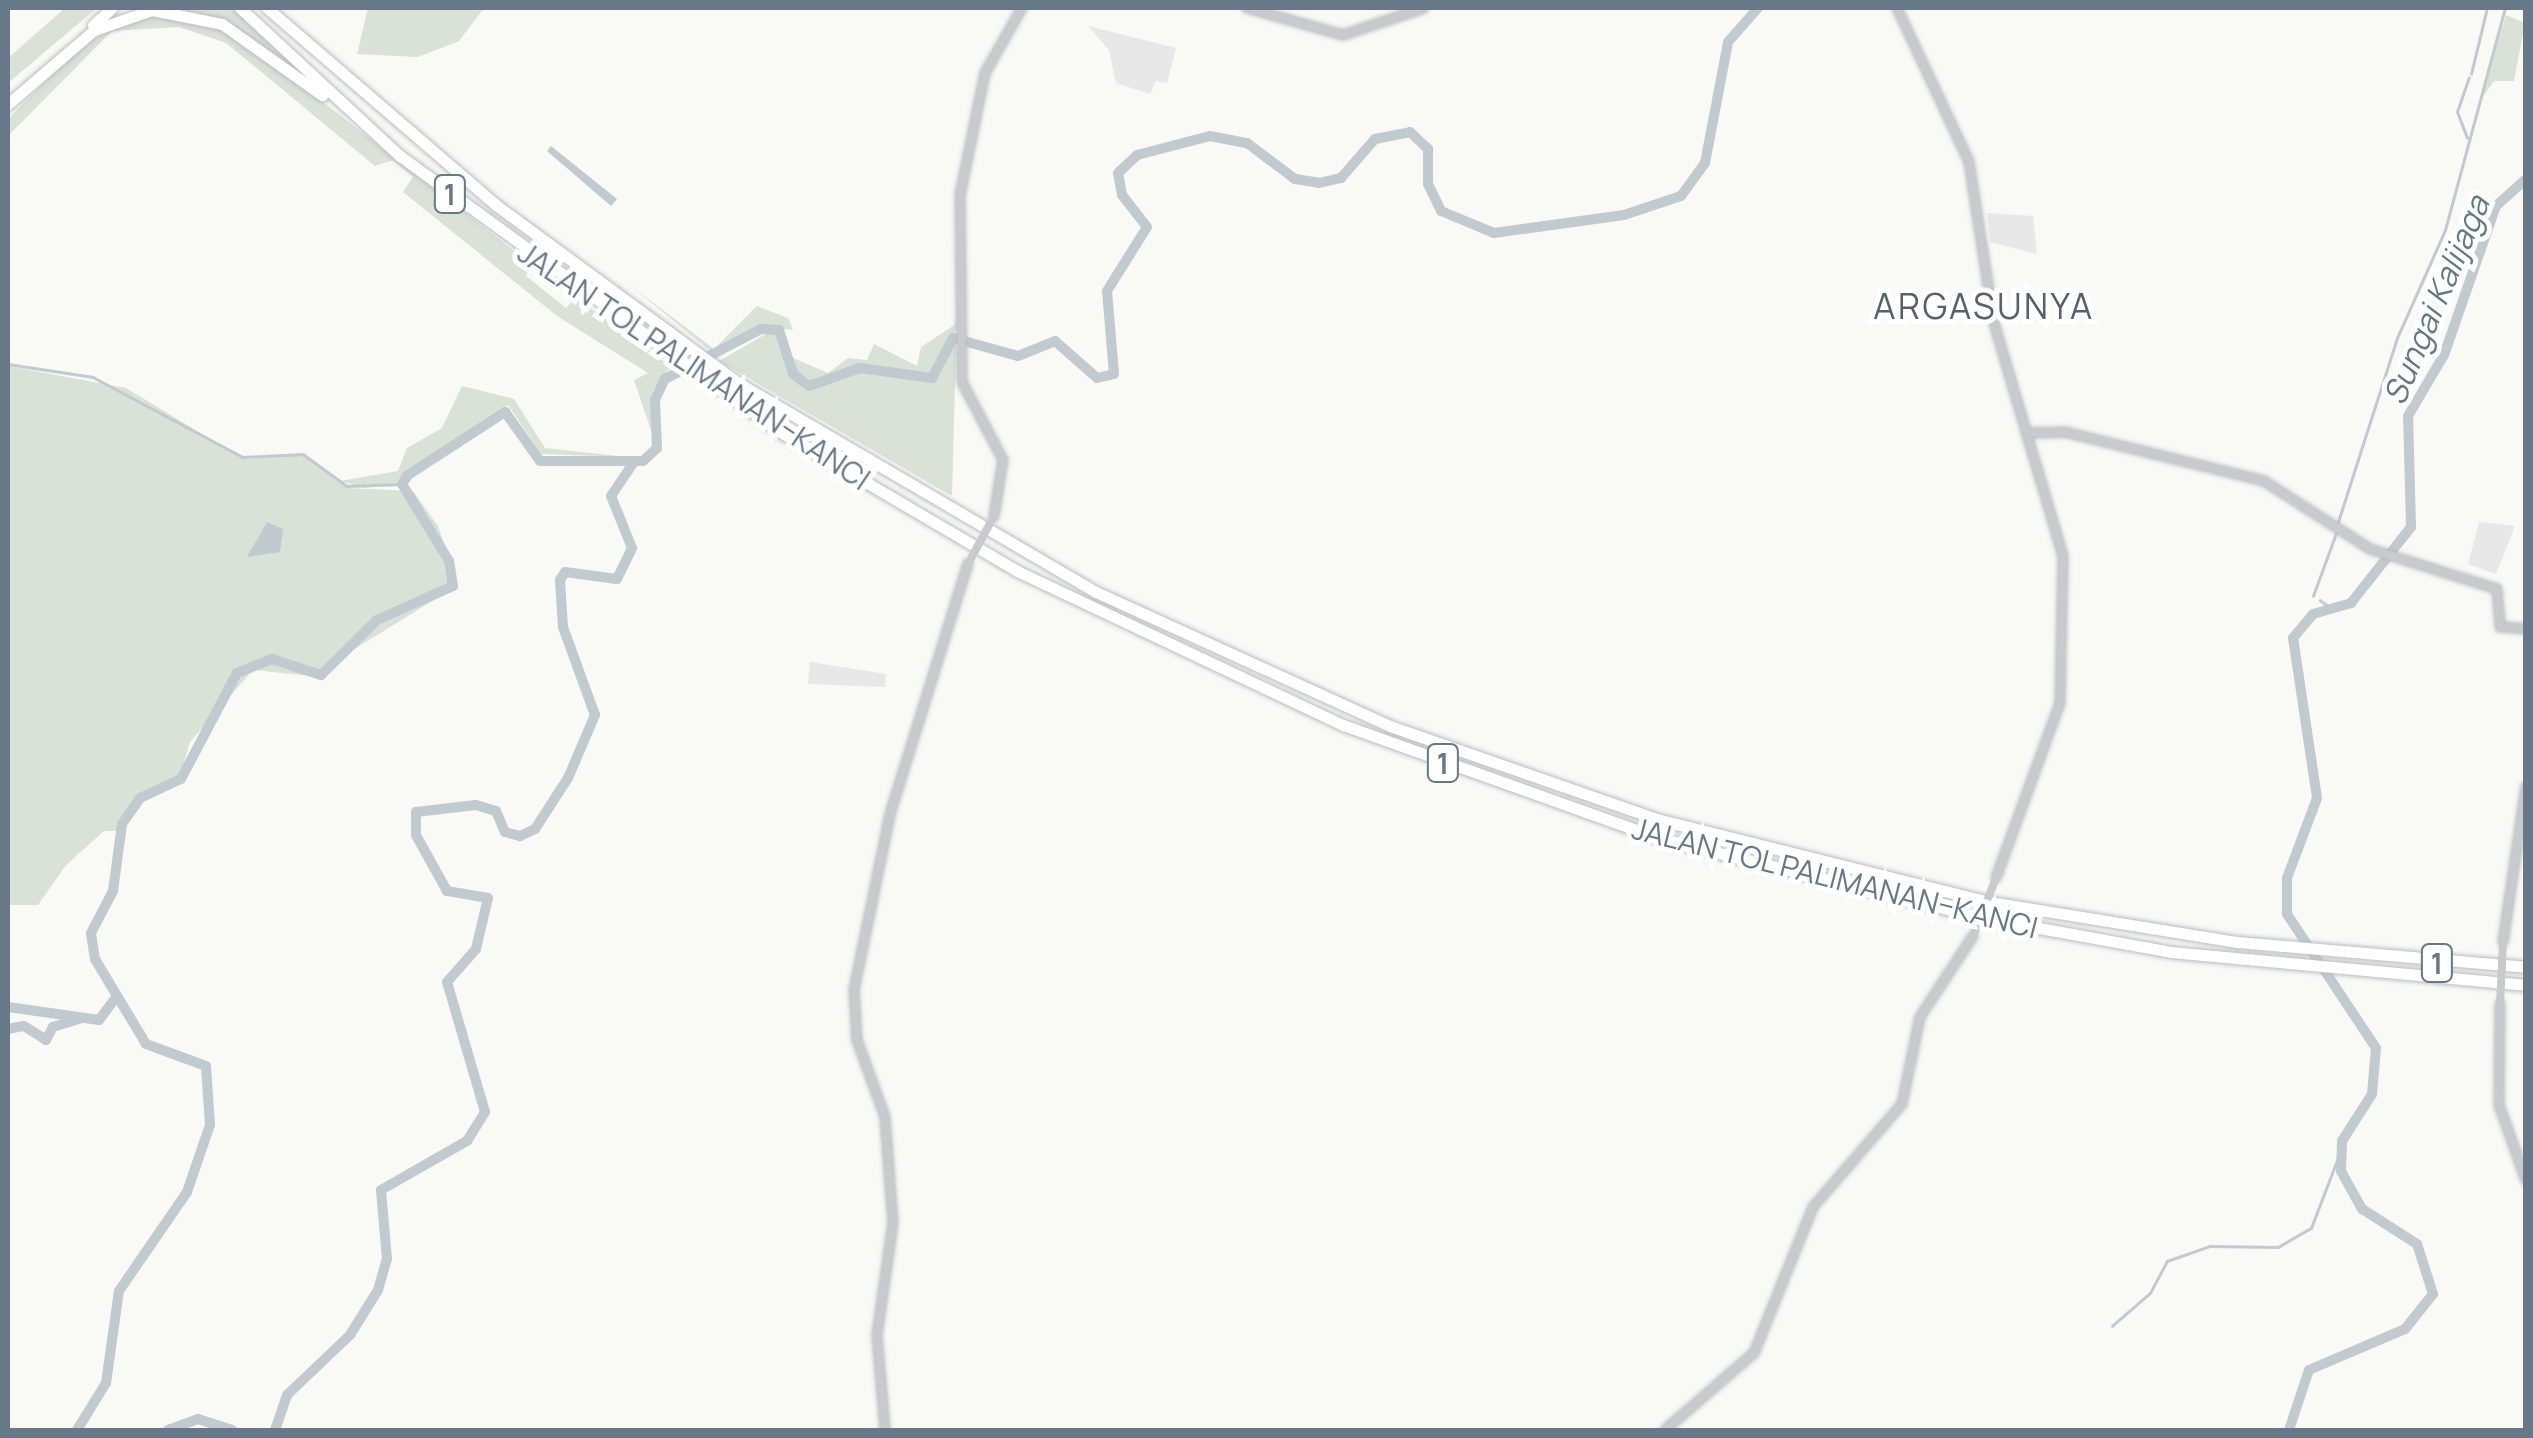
<!DOCTYPE html>
<meta charset="utf-8">
<style>
body{margin:0}
#map{position:relative;width:2533px;height:1438px;overflow:hidden;background:#f9f9f6;font-family:Manrope,sans-serif}
div>[style]{position:absolute}
.built>*{inset:0;background:#e7e8e7}
.green>*{inset:0;background:#dae1d7}
.water>*{inset:0;background:#c1cacf}
.stream>*{height:2.5px;margin:-1.25px;padding:0 1.25px;transform-origin:1.25px;border-radius:1.25px;background:#c1cacf}
.river>*{height:10px;margin:-5px;padding:0 5px;transform-origin:5px;border-radius:5px;background:#c1cacf}
.roads{filter:drop-shadow(0 0 2px #b9bdc0) drop-shadow(0 0 2px #b9bdc0)}
.minor>*{height:8px;margin:-4px;padding:0 4px;transform-origin:4px;border-radius:4px;background:#c7cbce}
.highway>*{height:11px;margin:-5.5px;padding:0 5.5px;transform-origin:5.5px;border-radius:5.5px;background:#fff}
.minor-bridge>*{height:8px;margin:-4px;padding:0 4px;transform-origin:4px;border-radius:4px;background:#c7cbce}
span{translate:-50% -50%;white-space:nowrap;text-align:center;line-height:1.15;-webkit-text-stroke:10px #fff;paint-order:stroke}
.shield-label span{padding:2px 8px;background:#fff;border:2px solid;border-radius:8px;-webkit-text-stroke-width:0}
.shield-label{font-size:28px;color:#677888;font-weight:700}
.street-label{font-size:30px;color:#677888}
.water-label{font-size:32px;color:#637983;font-style:italic}
.quarter-label{font-size:35px;color:#55626d;letter-spacing:2.5px}
.frame{position:absolute;inset:0;border:10px solid #677888;pointer-events:none}
</style>
<div id="map">
<div class="built">
<div style="clip-path:polygon(1088px 26px,1176px 48px,1167px 83px,1156px 81px,1150px 94px,1116px 83px,1109px 50px)"></div>
<div style="clip-path:polygon(1987px 213px,2033px 216px,2037px 254px,1990px 242px)"></div>
<div style="clip-path:polygon(2479px 522px,2515px 526px,2496px 574px,2468px 564px)"></div>
<div style="clip-path:polygon(810px 662px,886px 674px,885px 687px,808px 684px)"></div>
</div>
<div class="green">
<div style="clip-path:polygon(65px 8px,97px 8px,8px 83px,8px 58px)"></div>
<div style="clip-path:polygon(178px 8px,233px 8px,298px 70px,233px 27px)"></div>
<div style="clip-path:polygon(368px 8px,484px 8px,459px 41px,418px 57px,357px 54px)"></div>
<div style="clip-path:polygon(148px 14px,219px 26px,255px 49px,531px 264px,526px 276px,566px 308px,575px 297px,671px 367px,653px 391px,653px 436px,634px 380px,648px 373px,557px 316px,403px 192px,413px 177px,393px 160px,375px 166px,226px 43px,179px 27px,112px 31px,8px 136px,8px 119px,82px 44px)"></div>
<div style="clip-path:polygon(2506px 15px,2525px 23px,2514px 81px,2494px 81px,2479px 102px)"></div>
<div style="clip-path:polygon(630px 285px,714px 349px,757px 306px,788px 318px,793px 330px,760px 327px,714px 354px)"></div>
<div style="clip-path:polygon(959px 322px,931px 376px,860px 365px,810px 383px,794px 368px,793px 358px,828px 373px,848px 358px,867px 360px,874px 344px,917px 366px,921px 347px)"></div>
<div style="clip-path:polygon(771px 331px,783px 338px,790px 375px,809px 388px,861px 370px,933px 381px,947px 342px,956px 342px,952px 496px,719px 361px)"></div>
<div style="clip-path:polygon(8px 366px,126px 388px,243px 459px,303px 455px,347px 488px,413px 491px,438px 526px,458px 585px,311px 676px,253px 670px,190px 742px,180px 776px,139px 795px,118px 831px,104px 831px,66px 865px,38px 905px,8px 905px)"></div>
<div style="clip-path:polygon(462px 386px,514px 399px,545px 448px,627px 457px,541px 454px,508px 405px,401px 482px,365px 488px,340px 481px,398px 471px,407px 448px,442px 428px)"></div>
</div>
<div class="water">
<div style="clip-path:polygon(551px 146px,617px 199px,611px 206px,547px 151px)"></div>
<div style="clip-path:polygon(267px 522px,283px 529px,280px 552px,247px 557px)"></div>
</div>
<div class="stream">
<div style="left:2471px;top:74px;width:68px;rotate:-76.4deg"></div>
<div style="left:2467px;top:138px;width:28px;rotate:-111deg"></div>
<div style="left:2457px;top:112px;width:36px;rotate:-71deg"></div>
<div style="left:8px;top:364px;width:86px;rotate:8.7deg"></div>
<div style="left:93px;top:377px;width:170px;rotate:28.1deg"></div>
<div style="left:243px;top:457px;width:60px;rotate:-2.9deg"></div>
<div style="left:303px;top:454px;width:54px;rotate:36deg"></div>
<div style="left:347px;top:486px;width:55px;rotate:-2.1deg"></div>
<div style="left:2337px;top:525px;width:196px;rotate:-72.2deg"></div>
<div style="left:2397px;top:338px;width:118px;rotate:-66deg"></div>
<div style="left:2445px;top:230px;width:230px;rotate:-74.9deg"></div>
<div style="left:2313px;top:596px;width:67px;rotate:-69.9deg"></div>
<div style="left:2320px;top:600px;width:14px;rotate:36deg"></div>
<div style="left:2112px;top:1326px;width:50px;rotate:-41deg"></div>
<div style="left:2150px;top:1293px;width:36px;rotate:-62deg"></div>
<div style="left:2167px;top:1261px;width:46px;rotate:-19.2deg"></div>
<div style="left:2210px;top:1246px;width:68px;rotate:0.8deg"></div>
<div style="left:2278px;top:1247px;width:38px;rotate:-30deg"></div>
<div style="left:2311px;top:1228px;width:78px;rotate:-69deg"></div>
</div>
<div class="river">
<div style="left:8px;top:1007px;width:92px;rotate:8.1deg"></div>
<div style="left:99px;top:1020px;width:30px;rotate:-53deg"></div>
<div style="left:8px;top:1029px;width:16px;rotate:-11deg"></div>
<div style="left:24px;top:1026px;width:26px;rotate:32deg"></div>
<div style="left:46px;top:1040px;width:15px;rotate:-62deg"></div>
<div style="left:53px;top:1027px;width:28px;rotate:-17deg"></div>
<div style="left:77px;top:1430px;width:55px;rotate:-58.3deg"></div>
<div style="left:106px;top:1383px;width:93px;rotate:-82deg"></div>
<div style="left:119px;top:1291px;width:120px;rotate:-55.5deg"></div>
<div style="left:187px;top:1192px;width:71px;rotate:-71.1deg"></div>
<div style="left:210px;top:1125px;width:59px;rotate:-93.9deg"></div>
<div style="left:206px;top:1066px;width:64px;rotate:-159.9deg"></div>
<div style="left:146px;top:1044px;width:99px;rotate:-121deg"></div>
<div style="left:95px;top:959px;width:26px;rotate:-99deg"></div>
<div style="left:91px;top:933px;width:47px;rotate:-62.4deg"></div>
<div style="left:113px;top:891px;width:68px;rotate:-82.3deg"></div>
<div style="left:122px;top:824px;width:32px;rotate:-55deg"></div>
<div style="left:140px;top:798px;width:45px;rotate:-24.9deg"></div>
<div style="left:181px;top:779px;width:120px;rotate:-62.2deg"></div>
<div style="left:237px;top:673px;width:38px;rotate:-22deg"></div>
<div style="left:272px;top:659px;width:52px;rotate:18.1deg"></div>
<div style="left:321px;top:675px;width:78px;rotate:-44.5deg"></div>
<div style="left:377px;top:620px;width:83px;rotate:-24.1deg"></div>
<div style="left:453px;top:586px;width:25px;rotate:-99deg"></div>
<div style="left:449px;top:561px;width:90px;rotate:-121.4deg"></div>
<div style="left:402px;top:484px;width:11px;rotate:-56deg"></div>
<div style="left:408px;top:475px;width:116px;rotate:-33deg"></div>
<div style="left:505px;top:412px;width:60px;rotate:54.5deg"></div>
<div style="left:540px;top:461px;width:103px"></div>
<div style="left:643px;top:461px;width:19px;rotate:-43deg"></div>
<div style="left:657px;top:448px;width:48px;rotate:-92.4deg"></div>
<div style="left:655px;top:400px;width:23px;rotate:-65deg"></div>
<div style="left:665px;top:379px;width:108px;rotate:-27.5deg"></div>
<div style="left:761px;top:329px;width:18px;rotate:3deg"></div>
<div style="left:779px;top:330px;width:46px;rotate:72.3deg"></div>
<div style="left:793px;top:374px;width:20px;rotate:37deg"></div>
<div style="left:809px;top:386px;width:54px;rotate:-19.4deg"></div>
<div style="left:860px;top:368px;width:73px;rotate:7.9deg"></div>
<div style="left:932px;top:378px;width:45px;rotate:-62.3deg"></div>
<div style="left:953px;top:338px;width:67px;rotate:15.5deg"></div>
<div style="left:1018px;top:356px;width:40px;rotate:-22deg"></div>
<div style="left:1055px;top:341px;width:56px;rotate:41.4deg"></div>
<div style="left:1097px;top:378px;width:17px;rotate:-13deg"></div>
<div style="left:1114px;top:374px;width:83px;rotate:-94.8deg"></div>
<div style="left:1107px;top:291px;width:75px;rotate:-58deg"></div>
<div style="left:1147px;top:227px;width:41px;rotate:-128deg"></div>
<div style="left:1122px;top:195px;width:22px;rotate:-100deg"></div>
<div style="left:1118px;top:173px;width:26px;rotate:-43deg"></div>
<div style="left:1137px;top:155px;width:75px;rotate:-14.6deg"></div>
<div style="left:1210px;top:136px;width:38px;rotate:11deg"></div>
<div style="left:1247px;top:143px;width:60px;rotate:36.9deg"></div>
<div style="left:1295px;top:179px;width:24px;rotate:9deg"></div>
<div style="left:1319px;top:183px;width:23px;rotate:-13deg"></div>
<div style="left:1341px;top:178px;width:52px;rotate:-48.9deg"></div>
<div style="left:1375px;top:139px;width:36px;rotate:-11deg"></div>
<div style="left:1410px;top:132px;width:25px;rotate:43deg"></div>
<div style="left:1428px;top:149px;width:35px;rotate:90deg"></div>
<div style="left:1428px;top:184px;width:30px;rotate:64deg"></div>
<div style="left:1441px;top:211px;width:57px;rotate:22.5deg"></div>
<div style="left:1494px;top:233px;width:131px;rotate:-7.9deg"></div>
<div style="left:1624px;top:215px;width:60px;rotate:-18.4deg"></div>
<div style="left:1681px;top:196px;width:41px;rotate:-54deg"></div>
<div style="left:1705px;top:163px;width:123px;rotate:-79.2deg"></div>
<div style="left:1728px;top:42px;width:45px;rotate:-48.6deg"></div>
<div style="left:168px;top:1430px;width:32px;rotate:-20deg"></div>
<div style="left:198px;top:1419px;width:36px;rotate:18deg"></div>
<div style="left:275px;top:1430px;width:37px;rotate:-71deg"></div>
<div style="left:287px;top:1395px;width:87px;rotate:-43.6deg"></div>
<div style="left:350px;top:1335px;width:53px;rotate:-58.1deg"></div>
<div style="left:378px;top:1290px;width:32px;rotate:-74deg"></div>
<div style="left:387px;top:1259px;width:69px;rotate:-95deg"></div>
<div style="left:381px;top:1190px;width:99px;rotate:-29.7deg"></div>
<div style="left:467px;top:1141px;width:34px;rotate:-58deg"></div>
<div style="left:485px;top:1112px;width:135px;rotate:-106.3deg"></div>
<div style="left:447px;top:982px;width:44px;rotate:-48.7deg"></div>
<div style="left:476px;top:949px;width:52px;rotate:-76.8deg"></div>
<div style="left:488px;top:898px;width:42px;rotate:-170.3deg"></div>
<div style="left:447px;top:891px;width:64px;rotate:-119deg"></div>
<div style="left:416px;top:835px;width:23px;rotate:-90deg"></div>
<div style="left:416px;top:812px;width:60px;rotate:-6.7deg"></div>
<div style="left:476px;top:805px;width:21px;rotate:17deg"></div>
<div style="left:496px;top:811px;width:23px;rotate:67deg"></div>
<div style="left:505px;top:832px;width:16px;rotate:15deg"></div>
<div style="left:520px;top:836px;width:17px;rotate:-25deg"></div>
<div style="left:535px;top:829px;width:61px;rotate:-57.1deg"></div>
<div style="left:568px;top:778px;width:69px;rotate:-66.8deg"></div>
<div style="left:595px;top:715px;width:94px;rotate:-110deg"></div>
<div style="left:563px;top:627px;width:47px;rotate:-93.7deg"></div>
<div style="left:560px;top:580px;width:9px;rotate:-58deg"></div>
<div style="left:565px;top:572px;width:52px;rotate:7.7deg"></div>
<div style="left:617px;top:579px;width:34px;rotate:-64deg"></div>
<div style="left:632px;top:548px;width:56px;rotate:-112deg"></div>
<div style="left:611px;top:496px;width:41px;rotate:-55.9deg"></div>
<div style="left:2289px;top:1430px;width:63px;rotate:-71.6deg"></div>
<div style="left:2309px;top:1370px;width:104px;rotate:-23.1deg"></div>
<div style="left:2405px;top:1329px;width:45px;rotate:-51.3deg"></div>
<div style="left:2433px;top:1294px;width:52px;rotate:-107.7deg"></div>
<div style="left:2417px;top:1244px;width:65px;rotate:-147.5deg"></div>
<div style="left:2362px;top:1209px;width:43px;rotate:-118.9deg"></div>
<div style="left:2341px;top:1171px;width:30px;rotate:-88deg"></div>
<div style="left:2342px;top:1141px;width:56px;rotate:-57.4deg"></div>
<div style="left:2372px;top:1094px;width:46px;rotate:-85deg"></div>
<div style="left:2376px;top:1048px;width:161px;rotate:-123.6deg"></div>
<div style="left:2287px;top:914px;width:36px;rotate:-90deg"></div>
<div style="left:2287px;top:878px;width:85px;rotate:-69.4deg"></div>
<div style="left:2317px;top:798px;width:162px;rotate:-98.5deg"></div>
<div style="left:2293px;top:638px;width:31px;rotate:-50deg"></div>
<div style="left:2313px;top:614px;width:40px;rotate:-16deg"></div>
<div style="left:2351px;top:603px;width:97px;rotate:-51.7deg"></div>
<div style="left:2411px;top:527px;width:111px;rotate:-91.5deg"></div>
<div style="left:2408px;top:416px;width:71px;rotate:-59.5deg"></div>
<div style="left:2444px;top:355px;width:158px;rotate:-70.8deg"></div>
<div style="left:2496px;top:206px;width:40px;rotate:-42deg"></div>
</div>
<div class="roads">
<div class="minor">
<div style="left:1247px;top:8px;width:100px;rotate:15.7deg"></div>
<div style="left:1343px;top:35px;width:85px;rotate:-18.4deg"></div>
<div style="left:1897px;top:8px;width:170px;rotate:64.9deg"></div>
<div style="left:1969px;top:162px;width:163px;rotate:81.2deg"></div>
<div style="left:1994px;top:323px;width:243px;rotate:73.5deg"></div>
<div style="left:2063px;top:556px;width:147px;rotate:91.2deg"></div>
<div style="left:2060px;top:703px;width:186px;rotate:110.1deg"></div>
<div style="left:2026px;top:433px;width:39px;rotate:-1deg"></div>
<div style="left:2065px;top:432px;width:205px;rotate:13.8deg"></div>
<div style="left:2264px;top:481px;width:126px;rotate:32.7deg"></div>
<div style="left:2370px;top:549px;width:133px;rotate:17.5deg"></div>
<div style="left:2497px;top:589px;width:38px;rotate:85deg"></div>
<div style="left:2500px;top:627px;width:26px;rotate:4deg"></div>
<div style="left:994px;top:516px;width:57px;rotate:-80.9deg"></div>
<div style="left:1003px;top:460px;width:88px;rotate:-117.7deg"></div>
<div style="left:962px;top:382px;width:187px;rotate:-90.6deg"></div>
<div style="left:960px;top:195px;width:125px;rotate:-78.4deg"></div>
<div style="left:985px;top:73px;width:75px;rotate:-60.4deg"></div>
<div style="left:2503px;top:942px;width:157px;rotate:-81.6deg"></div>
<div style="left:2500px;top:1004px;width:101px;rotate:90.6deg"></div>
<div style="left:2499px;top:1105px;width:80px;rotate:70.2deg"></div>
<div style="left:885px;top:1430px;width:95px;rotate:-94.8deg"></div>
<div style="left:877px;top:1335px;width:114px;rotate:-81.9deg"></div>
<div style="left:893px;top:1222px;width:105px;rotate:-94.4deg"></div>
<div style="left:885px;top:1117px;width:82px;rotate:-110deg"></div>
<div style="left:857px;top:1040px;width:50px;rotate:-93.4deg"></div>
<div style="left:854px;top:990px;width:180px;rotate:-78.4deg"></div>
<div style="left:890px;top:814px;width:262px;rotate:-72.7deg"></div>
<div style="left:1665px;top:1430px;width:118px;rotate:-40.9deg"></div>
<div style="left:1754px;top:1353px;width:157px;rotate:-68deg"></div>
<div style="left:1813px;top:1207px;width:136px;rotate:-49.2deg"></div>
<div style="left:1902px;top:1104px;width:89px;rotate:-78.3deg"></div>
<div style="left:1920px;top:1017px;width:97px;rotate:-56.8deg"></div>
</div>
<div class="highway">
<div style="left:240px;top:8px;width:218px;rotate:42.8deg"></div>
<div style="left:400px;top:156px;width:466px;rotate:36deg"></div>
<div style="left:777px;top:430px;width:278px;rotate:30.4deg"></div>
<div style="left:1017px;top:571px;width:361px;rotate:25.3deg"></div>
<div style="left:1343px;top:725px;width:335px;rotate:19.7deg"></div>
<div style="left:1658px;top:838px;width:336px;rotate:13.8deg"></div>
<div style="left:1984px;top:918px;width:190px;rotate:10.3deg"></div>
<div style="left:2171px;top:952px;width:357px;rotate:5.3deg"></div>
<div style="left:267px;top:8px;width:302px;rotate:40.7deg"></div>
<div style="left:496px;top:205px;width:303px;rotate:36.3deg"></div>
<div style="left:740px;top:384px;width:412px;rotate:30.3deg"></div>
<div style="left:1096px;top:592px;width:323px;rotate:24.5deg"></div>
<div style="left:1390px;top:726px;width:286px;rotate:19.2deg"></div>
<div style="left:1660px;top:820px;width:334px;rotate:14deg"></div>
<div style="left:1984px;top:901px;width:256px;rotate:9.2deg"></div>
<div style="left:2237px;top:942px;width:290px;rotate:4.9deg"></div>
<div style="left:93px;top:25px;width:25px;rotate:-42deg"></div>
<div style="left:8px;top:104px;width:113px;rotate:-40.7deg"></div>
<div style="left:94px;top:30px;width:61px;rotate:-19deg"></div>
<div style="left:152px;top:10px;width:71px;rotate:11.3deg"></div>
<div style="left:222px;top:24px;width:123px;rotate:35.4deg"></div>
</div>
</div>
<div class="minor-bridge">
<div style="left:968px;top:564px;width:55px;rotate:-61.6deg"></div>
<div style="left:1973px;top:936px;width:62px;rotate:-68.4deg"></div>
<div style="left:2500px;top:1004px;width:62px;rotate:-87.2deg"></div>
</div>
<div class="shield-label">
<span style="left:450px;top:194px">1</span>
<span style="left:1443px;top:763px">1</span>
<span style="left:2437px;top:963px">1</span>
</div>
<div class="street-label">
<span style="left:694px;top:366px;rotate:34deg">JALAN TOL PALIMANAN–KANCI</span>
<span style="left:1835px;top:878px;rotate:14deg">JALAN TOL PALIMANAN–KANCI</span>
</div>
<div class="water-label">
<span style="left:2436px;top:300px;rotate:-67deg">Sungai Kalijaga</span>
</div>
<div class="quarter-label">
<span style="left:1984px;top:306px">ARGASUNYA</span>
</div>
<div class="frame"></div>
</div>
